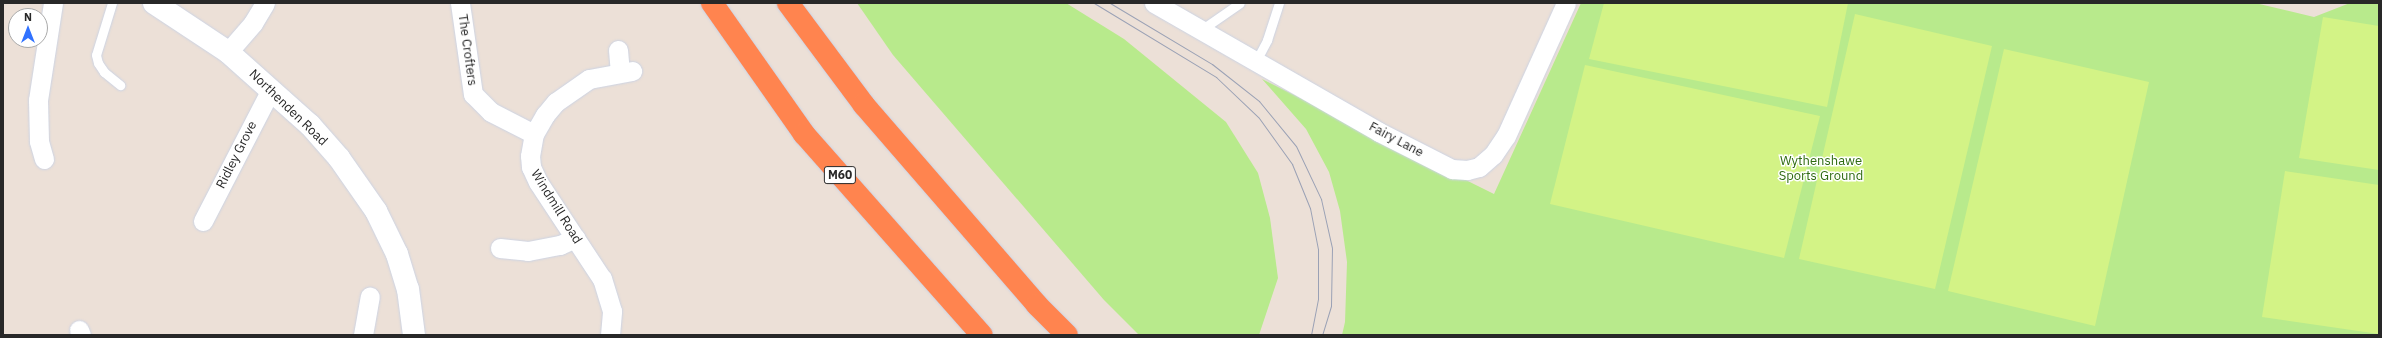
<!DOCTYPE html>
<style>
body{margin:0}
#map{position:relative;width:2382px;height:338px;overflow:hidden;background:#ece0d7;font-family:"IBM Plex Sans",sans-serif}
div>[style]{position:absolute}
.green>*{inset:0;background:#b8ea8c}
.pitch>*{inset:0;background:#d3f386}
.roads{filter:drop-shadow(0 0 1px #ccd3e3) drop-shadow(0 0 1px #ccd3e3)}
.lane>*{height:9px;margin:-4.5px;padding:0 4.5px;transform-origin:4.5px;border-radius:4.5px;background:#fff}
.street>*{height:19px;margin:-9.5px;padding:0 9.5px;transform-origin:9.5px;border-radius:9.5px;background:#fff}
.secondary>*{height:22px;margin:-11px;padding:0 11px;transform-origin:11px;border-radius:11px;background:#fff}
.highway>*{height:22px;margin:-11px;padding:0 11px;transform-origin:11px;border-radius:11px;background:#ff844f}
.tram>*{height:1px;margin:-0.5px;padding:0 0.5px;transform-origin:0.5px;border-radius:0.5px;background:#9aa1b5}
span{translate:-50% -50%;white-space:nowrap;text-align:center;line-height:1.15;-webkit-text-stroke:3px #fff;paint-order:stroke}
.shield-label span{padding:1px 3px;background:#fff;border:1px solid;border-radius:3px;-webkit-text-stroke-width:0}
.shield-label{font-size:12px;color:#282828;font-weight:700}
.street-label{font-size:13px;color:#282828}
.park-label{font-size:13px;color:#2f6b11}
.frame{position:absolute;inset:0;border:4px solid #282828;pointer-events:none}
.north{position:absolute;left:8px;top:8px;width:40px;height:40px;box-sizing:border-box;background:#fff;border:1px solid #a9a9a9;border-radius:50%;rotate:0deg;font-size:11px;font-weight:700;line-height:16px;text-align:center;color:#282828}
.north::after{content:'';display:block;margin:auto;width:14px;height:18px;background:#3172ff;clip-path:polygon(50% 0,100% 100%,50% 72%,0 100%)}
</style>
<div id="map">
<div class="green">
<div style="clip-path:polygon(857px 3px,1066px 3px,1124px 39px,1226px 122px,1258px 173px,1270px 218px,1278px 278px,1259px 335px,1139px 335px,1104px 300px,893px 55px)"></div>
<div style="clip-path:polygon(1581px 3px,2255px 3px,2314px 17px,2350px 3px,2379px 3px,2379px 335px,1342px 335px,1345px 322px,1347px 262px,1340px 211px,1329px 172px,1306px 129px,1262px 79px,1494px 194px)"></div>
</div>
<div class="pitch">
<div style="clip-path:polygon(1604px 3px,1848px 3px,1827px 107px,1589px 59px)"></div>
<div style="clip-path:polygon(1855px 14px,1992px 46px,1935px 289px,1799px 259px)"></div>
<div style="clip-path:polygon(2323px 17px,2379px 26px,2379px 170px,2299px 158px)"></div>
<div style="clip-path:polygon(2004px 49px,2149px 82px,2095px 326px,1948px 291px)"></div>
<div style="clip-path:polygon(1585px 65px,1820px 116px,1784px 258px,1550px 204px)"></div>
<div style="clip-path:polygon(2285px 171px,2379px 185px,2379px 334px,2262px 317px)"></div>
</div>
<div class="roads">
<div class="lane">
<div style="left:112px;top:3px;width:54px;rotate:107.1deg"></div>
<div style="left:96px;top:55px;width:8px;rotate:76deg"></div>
<div style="left:98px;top:63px;width:11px;rotate:56deg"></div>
<div style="left:104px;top:72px;width:21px;rotate:39deg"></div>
<div style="left:1201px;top:30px;width:47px;rotate:-34.7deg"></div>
<div style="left:1256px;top:61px;width:24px;rotate:-62deg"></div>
<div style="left:1267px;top:40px;width:39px;rotate:-72deg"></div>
</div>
<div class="street">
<div style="left:460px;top:3px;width:92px;rotate:81.9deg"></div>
<div style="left:473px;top:94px;width:25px;rotate:45deg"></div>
<div style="left:491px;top:112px;width:48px;rotate:27.1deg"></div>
<div style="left:1154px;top:3px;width:259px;rotate:29.8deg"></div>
<div style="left:1379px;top:132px;width:82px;rotate:26.9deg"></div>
<div style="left:1452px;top:169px;width:15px;rotate:4deg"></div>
<div style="left:1467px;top:170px;width:12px;rotate:-14deg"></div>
<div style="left:1479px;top:167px;width:18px;rotate:-41deg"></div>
<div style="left:1493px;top:155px;width:23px;rotate:-56deg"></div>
<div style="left:1506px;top:136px;width:146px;rotate:-65.7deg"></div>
<div style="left:618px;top:50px;width:22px;rotate:85deg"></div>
<div style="left:228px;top:52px;width:38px;rotate:-49deg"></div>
<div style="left:253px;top:23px;width:23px;rotate:-59deg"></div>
<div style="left:44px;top:159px;width:19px;rotate:-106deg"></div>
<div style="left:39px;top:141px;width:41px;rotate:-91.4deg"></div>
<div style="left:38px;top:100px;width:98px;rotate:-81.2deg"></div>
<div style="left:203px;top:221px;width:148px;rotate:-62.7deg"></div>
<div style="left:500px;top:248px;width:28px;rotate:6deg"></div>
<div style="left:528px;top:251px;width:33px;rotate:-11deg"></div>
<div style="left:560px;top:245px;width:17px;rotate:-25deg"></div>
<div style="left:79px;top:330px;width:5px;rotate:68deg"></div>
<div style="left:363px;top:335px;width:39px;rotate:-80deg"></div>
<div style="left:610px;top:335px;width:24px;rotate:-85deg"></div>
<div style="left:612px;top:311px;width:34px;rotate:-107deg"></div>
<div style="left:602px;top:279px;width:116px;rotate:-123.4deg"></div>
<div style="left:538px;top:182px;width:17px;rotate:-115deg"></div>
<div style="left:531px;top:167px;width:11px;rotate:-95deg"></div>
<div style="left:530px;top:156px;width:22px;rotate:-80deg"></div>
<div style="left:534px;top:134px;width:22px;rotate:-60deg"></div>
<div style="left:545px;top:115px;width:17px;rotate:-50deg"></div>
<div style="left:556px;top:102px;width:40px;rotate:-34.9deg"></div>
<div style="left:589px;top:79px;width:44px;rotate:-10.5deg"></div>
</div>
<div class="secondary">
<div style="left:154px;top:3px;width:89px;rotate:33.5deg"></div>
<div style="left:228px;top:52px;width:110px;rotate:41.7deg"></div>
<div style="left:310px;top:125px;width:44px;rotate:48.7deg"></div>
<div style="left:339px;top:158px;width:65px;rotate:55.1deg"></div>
<div style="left:376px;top:211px;width:48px;rotate:64deg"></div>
<div style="left:397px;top:254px;width:37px;rotate:73deg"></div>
<div style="left:408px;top:289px;width:46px;rotate:82.6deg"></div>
</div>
<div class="highway">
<div style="left:712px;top:3px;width:160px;rotate:54.9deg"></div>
<div style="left:804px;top:134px;width:268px;rotate:48.5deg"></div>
<div style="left:788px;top:3px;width:127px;rotate:53.3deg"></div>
<div style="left:864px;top:105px;width:264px;rotate:49.1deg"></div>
<div style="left:1037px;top:305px;width:42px;rotate:45deg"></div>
</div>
</div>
<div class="tram">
<div style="left:1094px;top:3px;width:143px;rotate:31.2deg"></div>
<div style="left:1216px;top:77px;width:59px;rotate:43.6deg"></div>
<div style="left:1259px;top:118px;width:57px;rotate:54.3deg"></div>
<div style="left:1292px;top:164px;width:48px;rotate:67.8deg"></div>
<div style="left:1310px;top:208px;width:42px;rotate:79deg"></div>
<div style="left:1318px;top:249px;width:50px;rotate:90deg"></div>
<div style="left:1318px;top:299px;width:37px;rotate:101deg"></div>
<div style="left:1110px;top:3px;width:119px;rotate:30.9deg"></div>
<div style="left:1212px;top:64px;width:60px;rotate:38.2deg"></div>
<div style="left:1259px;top:101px;width:58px;rotate:50.6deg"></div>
<div style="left:1296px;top:146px;width:59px;rotate:64.7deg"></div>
<div style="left:1321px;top:199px;width:50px;rotate:77.3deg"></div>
<div style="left:1332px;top:248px;width:58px;rotate:91deg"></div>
<div style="left:1331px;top:306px;width:30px;rotate:107deg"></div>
</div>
<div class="shield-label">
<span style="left:840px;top:175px">M60</span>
</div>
<div class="street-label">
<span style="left:467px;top:50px;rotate:82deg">The Crofters</span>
<span style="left:288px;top:108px;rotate:44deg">Northenden Road</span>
<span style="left:1396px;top:140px;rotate:28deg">Fairy Lane</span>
<span style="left:237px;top:155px;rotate:-63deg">Ridley Grove</span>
<span style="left:556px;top:207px;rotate:58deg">Windmill Road</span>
</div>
<div class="park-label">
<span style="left:1821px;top:169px">Wythenshawe<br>Sports Ground</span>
</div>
<div class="frame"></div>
<div class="north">N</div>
</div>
